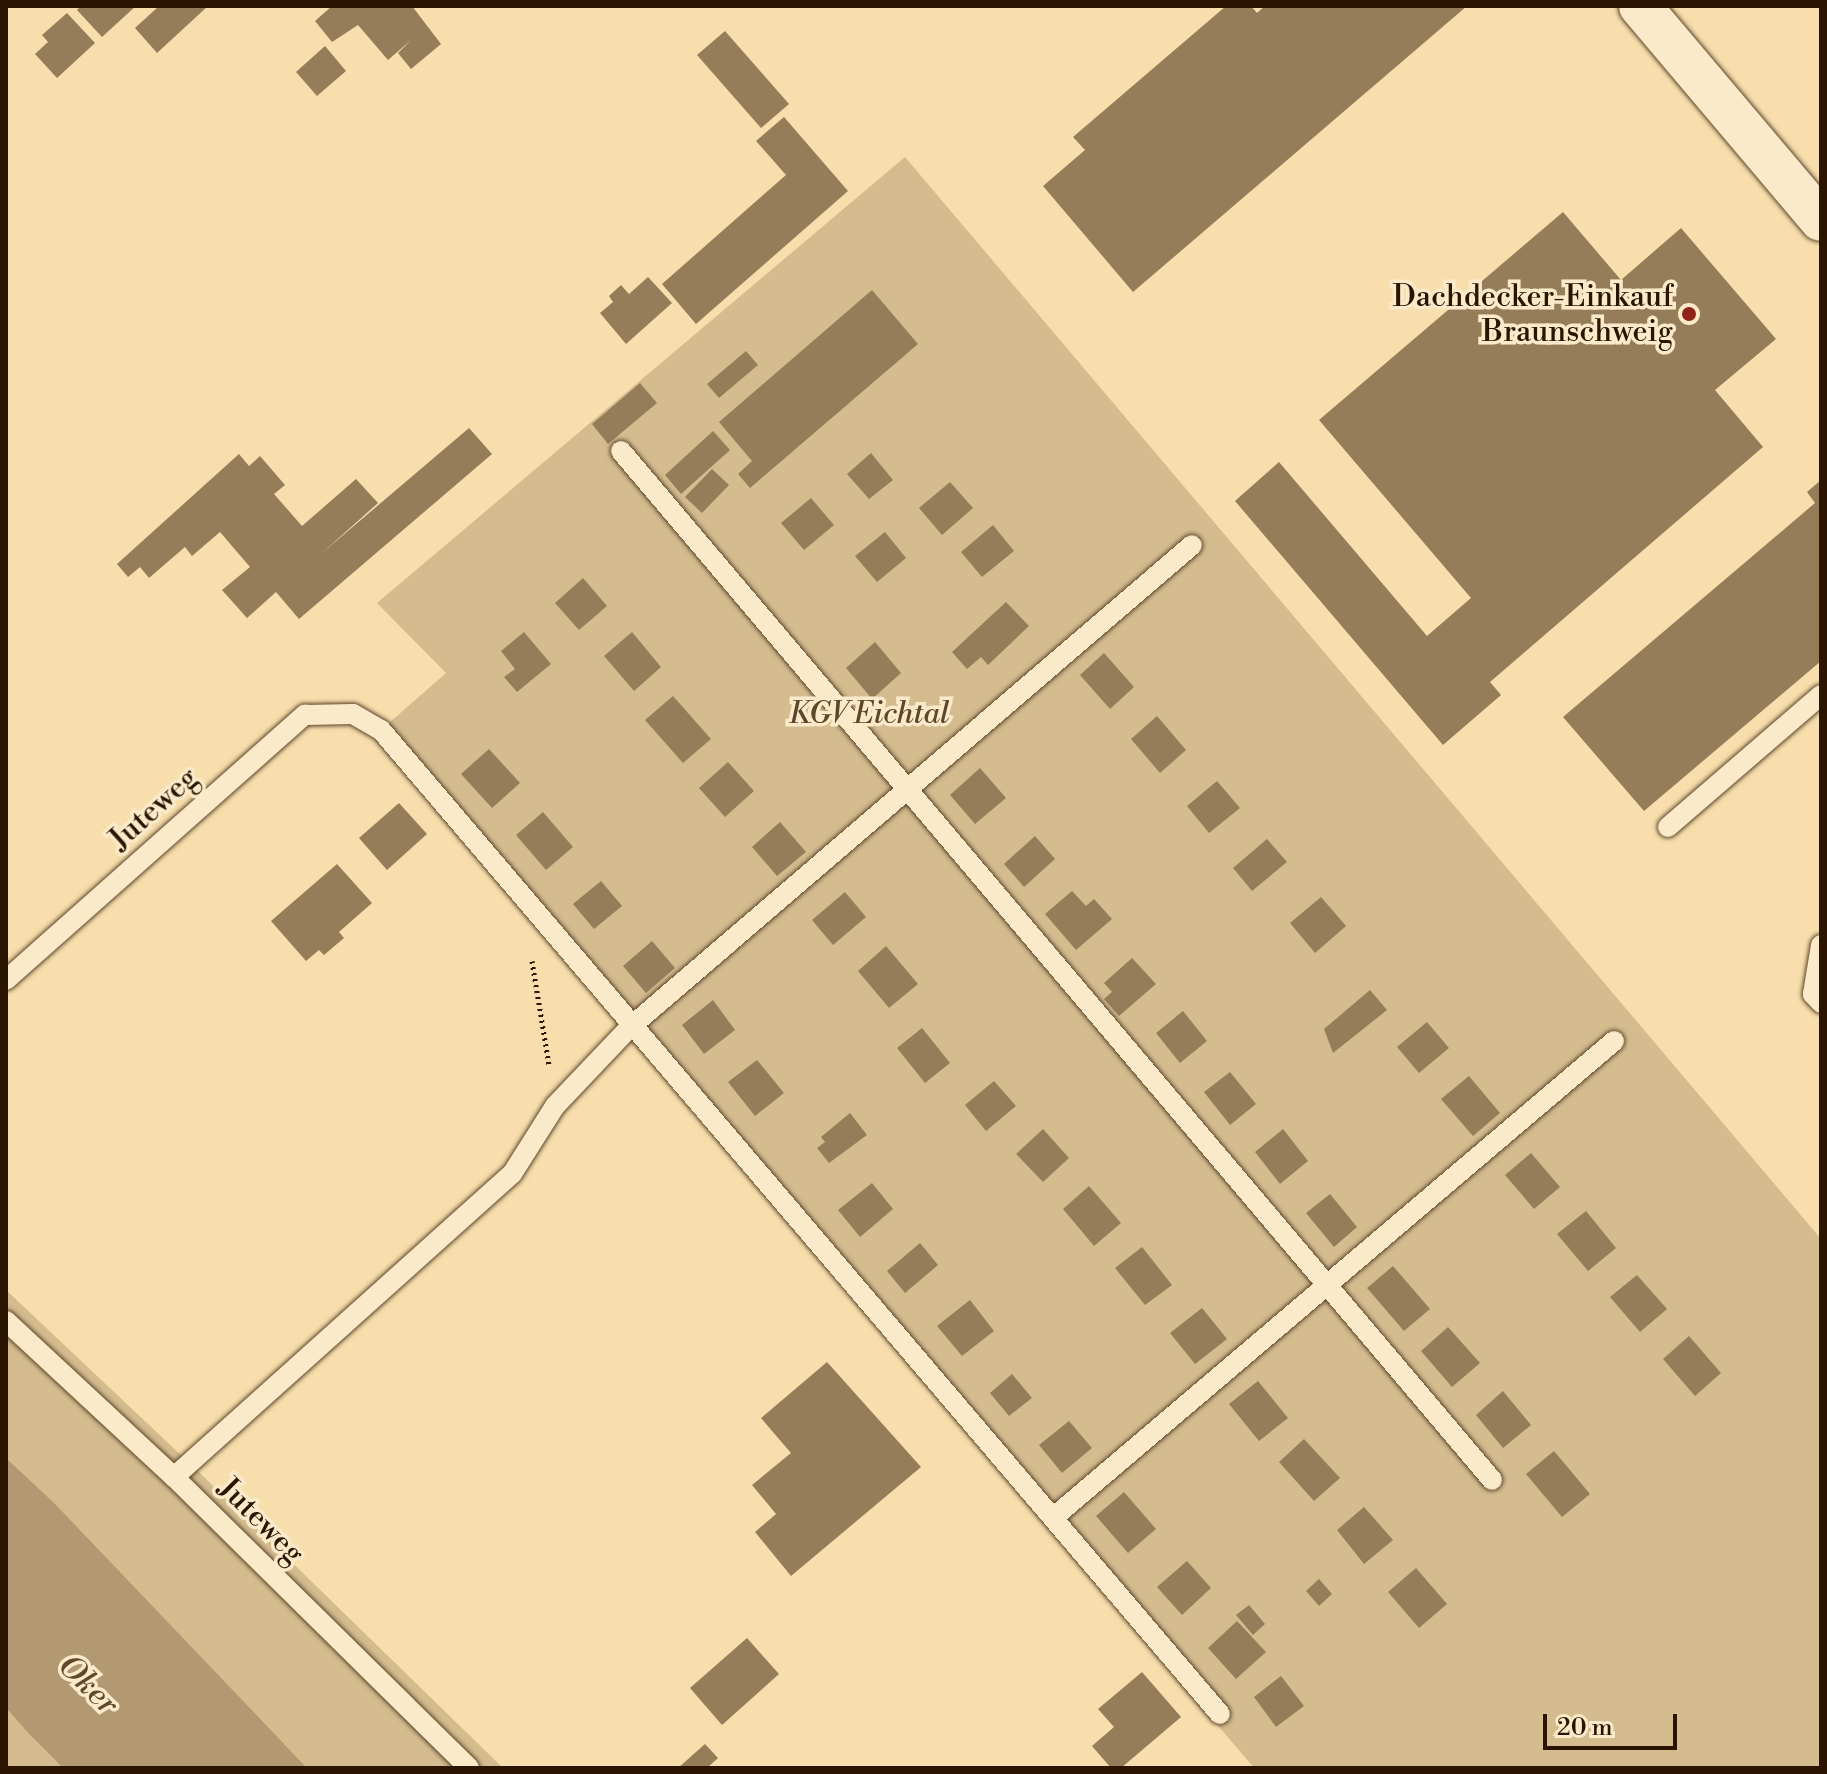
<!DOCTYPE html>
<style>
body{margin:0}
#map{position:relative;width:1827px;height:1774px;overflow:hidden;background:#f7deac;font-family:"Libre Bodoni",serif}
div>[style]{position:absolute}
.green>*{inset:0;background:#d4bc8f}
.water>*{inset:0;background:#b29972}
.building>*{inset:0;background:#957d59}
.path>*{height:5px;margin-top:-2.5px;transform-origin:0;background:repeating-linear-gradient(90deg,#2b1400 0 2px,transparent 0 6px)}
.roads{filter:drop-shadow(0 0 2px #5e462b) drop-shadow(0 0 2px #5e462b)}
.lane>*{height:20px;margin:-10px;padding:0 10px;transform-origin:10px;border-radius:10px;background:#faeac9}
.street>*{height:42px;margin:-21px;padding:0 21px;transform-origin:21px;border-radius:21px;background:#faeac9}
.dots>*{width:22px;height:22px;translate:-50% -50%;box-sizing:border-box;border:4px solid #faeac9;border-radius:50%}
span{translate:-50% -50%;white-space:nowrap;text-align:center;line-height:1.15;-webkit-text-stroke:7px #faeac9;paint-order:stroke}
.poi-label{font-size:30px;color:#2b1400}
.right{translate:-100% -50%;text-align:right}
.park-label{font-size:30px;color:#5e462b;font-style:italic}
.street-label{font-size:30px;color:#2b1400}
.water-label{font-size:32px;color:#61492e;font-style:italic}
.frame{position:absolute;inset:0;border:8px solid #2b1400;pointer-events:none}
.scale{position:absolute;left:1543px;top:1714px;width:134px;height:36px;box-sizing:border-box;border:4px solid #2b1400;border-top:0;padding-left:10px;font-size:24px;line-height:28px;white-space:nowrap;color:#2b1400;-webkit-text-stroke:6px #faeac9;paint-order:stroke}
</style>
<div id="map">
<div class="green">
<div style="clip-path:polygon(905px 157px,1821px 1239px,1821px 1768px,1254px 1768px,628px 1029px,381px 730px,446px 673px,377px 603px)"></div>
<div style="clip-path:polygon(6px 1290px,202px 1475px,503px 1768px,307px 1768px,6px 1458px)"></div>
<div style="clip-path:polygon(6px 1708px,29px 1734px,63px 1768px,6px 1768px)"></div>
</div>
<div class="water">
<div style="clip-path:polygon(6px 1458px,55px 1504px,307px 1768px,63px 1768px,29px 1734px,6px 1708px)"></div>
</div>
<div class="building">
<div style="clip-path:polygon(81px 6px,136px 6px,102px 37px,77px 10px)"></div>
<div style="clip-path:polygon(159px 6px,208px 6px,157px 53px,135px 28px)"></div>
<div style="clip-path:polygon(332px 6px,412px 6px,441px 44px,411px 69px,398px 53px,411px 40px,388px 60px,358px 25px,332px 42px,315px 21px)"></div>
<div style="clip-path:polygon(1226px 6px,1251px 6px,1257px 13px,1265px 6px,1467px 6px,1133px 292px,1043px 186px,1085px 150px,1073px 137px)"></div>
<div style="clip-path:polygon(67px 13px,95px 43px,57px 78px,35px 54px,48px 42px,42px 35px)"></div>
<div style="clip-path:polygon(725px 31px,789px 104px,761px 128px,697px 55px)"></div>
<div style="clip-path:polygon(325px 46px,346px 71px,317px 96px,296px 72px)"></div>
<div style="clip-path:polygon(784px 117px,848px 191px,696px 324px,662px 284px,786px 175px,756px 141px)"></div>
<div style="clip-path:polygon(1563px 212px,1621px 280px,1681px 228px,1776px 339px,1715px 390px,1763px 447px,1490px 682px,1501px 695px,1443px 745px,1235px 501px,1279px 462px,1427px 636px,1471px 598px,1319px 420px)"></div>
<div style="clip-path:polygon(648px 277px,672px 303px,626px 344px,600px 313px,613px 302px,609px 296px,621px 285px,629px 294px)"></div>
<div style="clip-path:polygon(872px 290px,918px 344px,750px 488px,738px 474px,752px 461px,719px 422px)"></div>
<div style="clip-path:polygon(746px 351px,758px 365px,719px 398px,707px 384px)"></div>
<div style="clip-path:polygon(640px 383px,657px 403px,608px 444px,592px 424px)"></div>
<div style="clip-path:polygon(469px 428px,492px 454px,299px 619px,276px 592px,247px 618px,222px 590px,250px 567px,220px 532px,192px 556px,185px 547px,149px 578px,140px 567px,128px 577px,117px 564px,239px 454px,249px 466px,260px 456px,285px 485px,274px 494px,302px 526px,356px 479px,378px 503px,322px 553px)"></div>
<div style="clip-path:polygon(713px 431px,730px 450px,681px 494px,665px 475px)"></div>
<div style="clip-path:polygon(871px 453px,893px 480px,869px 499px,847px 474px)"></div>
<div style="clip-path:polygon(712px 469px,729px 485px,702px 513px,685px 497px)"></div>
<div style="clip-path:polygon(1821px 480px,1821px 661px,1644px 811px,1563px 717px,1815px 503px,1807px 492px)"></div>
<div style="clip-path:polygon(950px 482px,973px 508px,942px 535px,919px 508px)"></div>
<div style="clip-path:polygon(811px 498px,834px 525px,804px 550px,781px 523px)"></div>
<div style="clip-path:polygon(993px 525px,1014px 551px,982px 577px,961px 552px)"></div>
<div style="clip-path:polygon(885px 532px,906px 558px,877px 582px,855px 556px)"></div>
<div style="clip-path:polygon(583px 578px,607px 606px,579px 630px,555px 603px)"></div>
<div style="clip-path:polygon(1006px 602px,1029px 626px,988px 665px,981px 657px,967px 669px,952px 652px)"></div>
<div style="clip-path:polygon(524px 632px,551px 664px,517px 692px,504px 677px,515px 669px,501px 651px)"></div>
<div style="clip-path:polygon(632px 632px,661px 667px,634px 691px,604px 656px)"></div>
<div style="clip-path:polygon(875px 642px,901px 673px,872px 699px,846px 668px)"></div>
<div style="clip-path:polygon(1104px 653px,1134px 687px,1110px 709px,1080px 675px)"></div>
<div style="clip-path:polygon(673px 696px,711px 739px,683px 763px,645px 720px)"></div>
<div style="clip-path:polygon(1157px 716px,1186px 750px,1160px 773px,1131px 739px)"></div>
<div style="clip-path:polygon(489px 749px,520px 783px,492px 808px,461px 774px)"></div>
<div style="clip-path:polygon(728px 762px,754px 791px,725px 817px,699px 788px)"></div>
<div style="clip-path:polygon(980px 768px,1006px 798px,975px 824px,950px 795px)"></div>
<div style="clip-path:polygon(1217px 781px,1240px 808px,1209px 833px,1187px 806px)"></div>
<div style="clip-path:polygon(399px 803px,427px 834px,387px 870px,359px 838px)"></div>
<div style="clip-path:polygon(543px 812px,573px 847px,546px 870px,516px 835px)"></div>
<div style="clip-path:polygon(780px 822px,806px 852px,777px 876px,752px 847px)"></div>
<div style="clip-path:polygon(1035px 836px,1055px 859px,1024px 887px,1004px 864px)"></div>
<div style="clip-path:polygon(1267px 839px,1287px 862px,1252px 891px,1233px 868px)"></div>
<div style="clip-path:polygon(337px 864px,372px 903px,339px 932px,344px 938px,324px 955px,319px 950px,306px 961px,271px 921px)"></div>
<div style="clip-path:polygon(601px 881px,622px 906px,594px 929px,573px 904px)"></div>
<div style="clip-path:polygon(1072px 891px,1086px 906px,1094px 899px,1112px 919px,1076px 950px,1045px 914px)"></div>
<div style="clip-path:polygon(845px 892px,866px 917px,833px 945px,812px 920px)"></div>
<div style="clip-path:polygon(1321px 897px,1346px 926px,1315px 953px,1290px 923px)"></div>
<div style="clip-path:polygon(652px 941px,675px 968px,646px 993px,623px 966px)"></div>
<div style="clip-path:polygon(886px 946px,918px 984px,889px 1008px,858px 971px)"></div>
<div style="clip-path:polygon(1132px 958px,1156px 984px,1119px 1016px,1104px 999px,1112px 992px,1104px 983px)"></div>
<div style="clip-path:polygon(1370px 990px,1387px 1010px,1333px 1053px,1324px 1029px)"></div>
<div style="clip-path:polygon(713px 1000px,735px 1030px,704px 1054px,682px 1025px)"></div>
<div style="clip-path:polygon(1183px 1011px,1207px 1041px,1180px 1063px,1156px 1033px)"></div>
<div style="clip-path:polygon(1427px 1022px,1449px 1048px,1419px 1073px,1397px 1047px)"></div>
<div style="clip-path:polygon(922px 1028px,950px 1063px,925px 1083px,897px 1048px)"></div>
<div style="clip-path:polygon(757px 1060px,784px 1093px,755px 1116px,728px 1082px)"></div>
<div style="clip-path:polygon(1230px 1072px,1256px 1104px,1230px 1125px,1204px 1092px)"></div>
<div style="clip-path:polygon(1469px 1076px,1500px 1113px,1473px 1136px,1441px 1099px)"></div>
<div style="clip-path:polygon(994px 1081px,1016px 1106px,986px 1131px,965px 1105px)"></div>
<div style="clip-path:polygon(850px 1113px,867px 1135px,829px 1163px,817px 1148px,825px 1142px,821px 1137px)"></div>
<div style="clip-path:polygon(1043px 1129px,1069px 1158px,1043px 1182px,1016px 1154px)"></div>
<div style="clip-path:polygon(1283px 1129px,1308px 1161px,1280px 1184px,1255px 1152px)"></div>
<div style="clip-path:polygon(1531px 1153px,1560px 1187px,1534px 1209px,1505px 1175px)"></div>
<div style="clip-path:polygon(872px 1183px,893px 1209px,860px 1237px,838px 1210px)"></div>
<div style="clip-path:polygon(1089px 1186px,1121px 1223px,1094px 1246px,1063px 1209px)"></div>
<div style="clip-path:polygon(1330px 1194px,1357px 1227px,1334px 1247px,1306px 1213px)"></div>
<div style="clip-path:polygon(1586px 1211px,1616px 1248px,1588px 1271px,1557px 1234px)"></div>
<div style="clip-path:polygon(920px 1243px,938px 1265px,905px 1293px,887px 1271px)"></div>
<div style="clip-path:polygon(1142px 1247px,1172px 1285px,1145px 1305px,1115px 1268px)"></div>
<div style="clip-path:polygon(1393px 1266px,1430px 1309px,1404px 1331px,1367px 1288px)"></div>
<div style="clip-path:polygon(1637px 1275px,1667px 1309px,1640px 1332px,1610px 1297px)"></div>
<div style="clip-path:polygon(970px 1300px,994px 1331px,962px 1356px,937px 1326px)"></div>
<div style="clip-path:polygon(1202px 1308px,1227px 1339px,1195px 1364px,1170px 1333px)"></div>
<div style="clip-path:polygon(1448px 1327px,1480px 1363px,1452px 1387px,1421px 1351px)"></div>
<div style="clip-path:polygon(1689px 1336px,1721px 1373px,1695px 1396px,1663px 1359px)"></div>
<div style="clip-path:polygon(827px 1362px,921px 1467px,791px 1576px,755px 1532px,776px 1514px,752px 1485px,791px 1453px,761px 1418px)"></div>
<div style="clip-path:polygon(1012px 1374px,1032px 1398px,1009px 1416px,990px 1393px)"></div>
<div style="clip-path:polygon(1258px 1381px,1288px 1418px,1259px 1441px,1229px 1404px)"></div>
<div style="clip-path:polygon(1503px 1391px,1531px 1425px,1503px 1448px,1476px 1415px)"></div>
<div style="clip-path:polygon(1069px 1421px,1092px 1448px,1062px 1473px,1039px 1445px)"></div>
<div style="clip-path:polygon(1304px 1439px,1340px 1478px,1314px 1501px,1279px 1462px)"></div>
<div style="clip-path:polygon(1554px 1451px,1590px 1494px,1562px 1517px,1526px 1474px)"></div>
<div style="clip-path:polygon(1124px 1492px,1156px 1529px,1128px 1553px,1096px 1516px)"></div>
<div style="clip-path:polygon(1364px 1507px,1393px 1540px,1364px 1564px,1337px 1530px)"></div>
<div style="clip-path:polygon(1187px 1561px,1211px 1588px,1182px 1615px,1157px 1587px)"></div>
<div style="clip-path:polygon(1416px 1568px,1447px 1604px,1419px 1628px,1388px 1592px)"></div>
<div style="clip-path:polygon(1319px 1579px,1332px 1594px,1319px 1606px,1306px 1591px)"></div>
<div style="clip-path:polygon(1249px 1605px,1265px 1624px,1253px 1635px,1236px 1615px)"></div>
<div style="clip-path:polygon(1237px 1621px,1266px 1652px,1236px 1679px,1208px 1648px)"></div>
<div style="clip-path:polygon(747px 1638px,779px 1674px,722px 1725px,690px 1688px)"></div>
<div style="clip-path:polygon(1142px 1672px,1181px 1717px,1121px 1768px,1111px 1768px,1092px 1746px,1114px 1727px,1098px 1709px)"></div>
<div style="clip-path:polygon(1281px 1676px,1304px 1706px,1276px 1727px,1254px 1697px)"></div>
<div style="clip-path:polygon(705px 1744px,718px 1758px,707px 1768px,678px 1768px)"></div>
</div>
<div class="path">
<div style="left:532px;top:961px;width:105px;rotate:80.7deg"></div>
</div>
<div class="roads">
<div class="lane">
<div style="left:621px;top:451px;width:1348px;rotate:49.75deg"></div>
<div style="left:1668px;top:827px;width:202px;rotate:-40.8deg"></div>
<div style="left:1821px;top:945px;width:50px;rotate:99.3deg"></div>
<div style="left:1813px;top:994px;width:12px;rotate:48deg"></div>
<div style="left:6px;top:980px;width:400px;rotate:-41.6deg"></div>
<div style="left:305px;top:715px;width:48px;rotate:-1.2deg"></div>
<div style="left:353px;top:714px;width:32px;rotate:30deg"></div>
<div style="left:381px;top:730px;width:1293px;rotate:49.55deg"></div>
<div style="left:6px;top:1321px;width:229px;rotate:42.9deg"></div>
<div style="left:174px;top:1477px;width:414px;rotate:44.6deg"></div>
<div style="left:174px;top:1477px;width:454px;rotate:-41.9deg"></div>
<div style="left:512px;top:1174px;width:80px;rotate:-57.7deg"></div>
<div style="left:555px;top:1106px;width:106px;rotate:-46.5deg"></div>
<div style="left:628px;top:1029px;width:743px;rotate:-40.63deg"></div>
<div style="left:1054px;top:1517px;width:735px;rotate:-40.36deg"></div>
</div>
<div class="street">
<div style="left:1640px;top:6px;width:280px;rotate:49.8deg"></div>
</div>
</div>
<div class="dots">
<div style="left:1689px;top:314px;background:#8f2418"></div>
</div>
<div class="poi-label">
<span class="right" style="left:1673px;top:314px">Dachdecker-Einkauf<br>Braunschweig</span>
</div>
<div class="park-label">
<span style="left:869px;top:714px">KGV Eichtal</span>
</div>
<div class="street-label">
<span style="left:154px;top:809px;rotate:-42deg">Juteweg</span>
<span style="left:261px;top:1521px;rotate:45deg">Juteweg</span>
</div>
<div class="water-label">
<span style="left:88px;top:1685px;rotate:45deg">Oker</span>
</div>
<div class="frame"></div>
<div class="scale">20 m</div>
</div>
